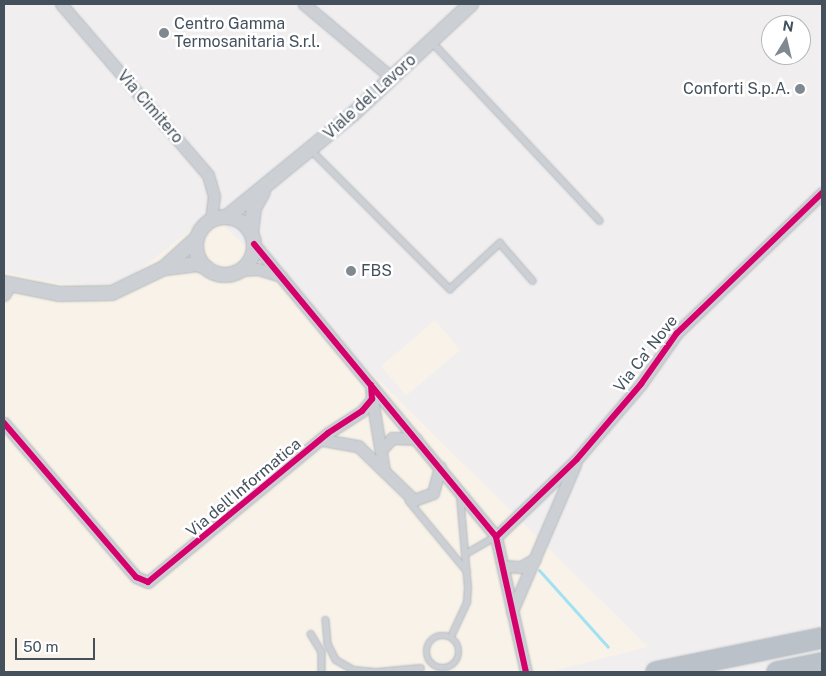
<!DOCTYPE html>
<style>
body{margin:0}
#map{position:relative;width:826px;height:676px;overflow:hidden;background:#f0eeee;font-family:"Public Sans",sans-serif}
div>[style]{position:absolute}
.commercial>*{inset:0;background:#f8f2e8}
.stream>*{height:3px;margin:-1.5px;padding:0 1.5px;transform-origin:1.5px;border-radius:1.5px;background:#a0e1f4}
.roads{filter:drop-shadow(0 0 1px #b2b8bf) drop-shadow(0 0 1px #b2b8bf)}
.service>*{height:5.5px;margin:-2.75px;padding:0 2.75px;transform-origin:2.75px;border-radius:2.75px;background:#cccfd3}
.service>.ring{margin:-2.75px;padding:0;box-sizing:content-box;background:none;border:5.5px solid #cccfd3;border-radius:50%}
.minor>*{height:11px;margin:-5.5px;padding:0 5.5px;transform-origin:5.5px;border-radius:5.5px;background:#cccfd3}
.tertiary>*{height:14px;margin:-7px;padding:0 7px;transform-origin:7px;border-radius:7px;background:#cccfd3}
.tertiary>.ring{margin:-7px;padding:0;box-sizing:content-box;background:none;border:14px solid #cccfd3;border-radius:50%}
.motorway>*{height:20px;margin:-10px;padding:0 10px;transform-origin:10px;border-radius:10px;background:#bbc1c8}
.cycleway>*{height:6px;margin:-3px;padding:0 3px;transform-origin:3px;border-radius:3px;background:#d6006c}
.dots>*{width:14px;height:14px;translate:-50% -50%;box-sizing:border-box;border:2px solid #fff;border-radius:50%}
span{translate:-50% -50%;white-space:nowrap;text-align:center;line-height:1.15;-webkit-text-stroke:5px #fff;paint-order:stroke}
.poi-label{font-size:16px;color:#44515d}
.left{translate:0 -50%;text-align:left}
.right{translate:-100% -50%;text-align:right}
.street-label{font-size:16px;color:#44515d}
.frame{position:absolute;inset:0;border:5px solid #44515d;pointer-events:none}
.north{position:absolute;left:761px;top:15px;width:50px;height:50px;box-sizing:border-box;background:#fff;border:1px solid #b4b9be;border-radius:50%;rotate:9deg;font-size:14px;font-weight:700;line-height:20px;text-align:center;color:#44515d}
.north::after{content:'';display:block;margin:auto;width:18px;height:22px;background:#808890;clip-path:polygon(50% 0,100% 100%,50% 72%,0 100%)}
.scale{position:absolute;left:15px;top:638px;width:80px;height:22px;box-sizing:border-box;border:2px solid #44515d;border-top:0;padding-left:6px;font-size:15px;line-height:18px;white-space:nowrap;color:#44515d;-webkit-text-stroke:4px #fff;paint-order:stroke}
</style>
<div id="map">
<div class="commercial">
<div style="clip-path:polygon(212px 213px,246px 248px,648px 647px,549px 672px,4px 672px,4px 272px,58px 283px,110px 284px,136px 273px)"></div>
<div style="clip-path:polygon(435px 320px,460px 350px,406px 396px,381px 366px)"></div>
</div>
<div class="stream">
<div style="left:539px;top:570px;width:103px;rotate:48.1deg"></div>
</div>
<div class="roads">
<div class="service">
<div style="left:432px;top:42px;width:245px;rotate:46.8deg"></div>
<div style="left:311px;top:150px;width:197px;rotate:45deg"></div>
<div style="left:450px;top:289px;width:68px;rotate:-42.6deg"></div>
<div style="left:500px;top:243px;width:50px;rotate:49deg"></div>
<div style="left:409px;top:501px;width:91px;rotate:50.4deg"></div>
<div style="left:466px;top:554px;width:34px;rotate:-30deg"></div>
<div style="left:326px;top:620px;width:24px;rotate:85deg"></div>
<div style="left:328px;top:644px;width:18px;rotate:63deg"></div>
<div style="left:336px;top:660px;width:20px;rotate:30deg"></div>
<div style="left:353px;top:670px;width:24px;rotate:5deg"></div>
<div style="left:311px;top:634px;width:21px;rotate:59deg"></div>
<div style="left:322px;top:652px;width:20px;rotate:90deg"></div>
<div class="ring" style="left:427px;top:636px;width:26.5px;height:26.5px"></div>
<div style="left:451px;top:637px;width:38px;rotate:-65deg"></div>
<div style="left:467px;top:602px;width:14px;rotate:-86deg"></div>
<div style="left:468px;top:588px;width:92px;rotate:-95deg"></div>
<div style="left:378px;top:672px;width:43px;rotate:-5.3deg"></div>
</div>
<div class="minor">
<div style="left:61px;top:4px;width:225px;rotate:49.3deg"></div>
<div style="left:208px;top:175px;width:22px;rotate:74deg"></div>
<div style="left:214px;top:196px;width:25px;rotate:97deg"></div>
<div style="left:304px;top:4px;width:115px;rotate:40.1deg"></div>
<div style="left:254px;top:244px;width:380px;rotate:50.4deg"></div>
<div style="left:496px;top:537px;width:138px;rotate:77.5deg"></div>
<div style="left:239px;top:270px;width:19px;rotate:-3deg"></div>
<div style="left:258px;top:269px;width:24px;rotate:17deg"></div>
<div style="left:4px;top:295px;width:12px;rotate:-59deg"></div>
<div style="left:372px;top:399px;width:73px;rotate:80.5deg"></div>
<div style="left:4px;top:423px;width:203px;rotate:49.4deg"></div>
<div style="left:136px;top:577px;width:13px;rotate:23deg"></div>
<div style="left:148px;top:582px;width:234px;rotate:-39.6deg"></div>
<div style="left:328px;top:433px;width:40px;rotate:-32.9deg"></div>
<div style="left:362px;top:411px;width:16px;rotate:-50deg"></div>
<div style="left:372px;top:399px;width:14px;rotate:-94deg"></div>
<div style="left:323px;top:440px;width:36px;rotate:10deg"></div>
<div style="left:358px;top:446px;width:78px;rotate:44deg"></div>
<div style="left:414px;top:500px;width:20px;rotate:-20deg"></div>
<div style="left:433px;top:493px;width:27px;rotate:-75deg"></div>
<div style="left:381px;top:450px;width:16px;rotate:-47deg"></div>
<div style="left:392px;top:438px;width:24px;rotate:2deg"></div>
<div style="left:496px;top:537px;width:112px;rotate:-43.9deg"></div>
<div style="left:577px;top:459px;width:99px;rotate:-49.5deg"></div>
<div style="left:641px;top:384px;width:62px;rotate:-54.8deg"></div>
<div style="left:677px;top:333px;width:202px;rotate:-44deg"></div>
<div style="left:505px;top:566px;width:16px;rotate:4deg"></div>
<div style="left:521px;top:567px;width:16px;rotate:-30deg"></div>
<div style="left:512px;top:611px;width:159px;rotate:-66.7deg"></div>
</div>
<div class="tertiary">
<div style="left:227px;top:217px;width:164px;rotate:-39.3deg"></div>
<div style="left:354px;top:113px;width:160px;rotate:-43deg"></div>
<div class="ring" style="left:196px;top:217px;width:44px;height:44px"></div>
<div style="left:251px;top:232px;width:24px;rotate:-83deg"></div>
<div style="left:254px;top:208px;width:18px;rotate:-61deg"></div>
<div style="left:165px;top:268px;width:33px;rotate:-7deg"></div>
<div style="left:198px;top:264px;width:10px;rotate:24deg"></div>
<div style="left:4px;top:283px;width:56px;rotate:11.3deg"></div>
<div style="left:59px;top:294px;width:53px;rotate:-1.1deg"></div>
<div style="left:112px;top:293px;width:58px;rotate:-25.7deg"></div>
<div style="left:164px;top:268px;width:45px;rotate:-42.3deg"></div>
</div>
<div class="motorway">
<div style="left:656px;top:672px;width:169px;rotate:-11.6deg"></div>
<div style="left:777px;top:672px;width:46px;rotate:-11.3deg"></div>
</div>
</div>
<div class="cycleway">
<div style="left:254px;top:244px;width:380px;rotate:50.4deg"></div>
<div style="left:496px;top:537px;width:138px;rotate:77.5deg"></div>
<div style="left:4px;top:423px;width:203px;rotate:49.4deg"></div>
<div style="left:136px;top:577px;width:13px;rotate:23deg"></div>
<div style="left:148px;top:582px;width:234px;rotate:-39.6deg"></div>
<div style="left:328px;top:433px;width:40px;rotate:-32.9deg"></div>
<div style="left:362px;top:411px;width:16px;rotate:-50deg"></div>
<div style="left:372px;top:399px;width:14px;rotate:-94deg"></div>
<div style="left:496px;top:537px;width:112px;rotate:-43.9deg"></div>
<div style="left:577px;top:459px;width:99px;rotate:-49.5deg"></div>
<div style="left:641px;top:384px;width:62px;rotate:-54.8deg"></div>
<div style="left:677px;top:333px;width:202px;rotate:-44deg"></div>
</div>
<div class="dots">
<div style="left:164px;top:33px;background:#808890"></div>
<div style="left:800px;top:89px;background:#808890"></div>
<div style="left:351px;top:271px;background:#808890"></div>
</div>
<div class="poi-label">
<span class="left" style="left:174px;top:33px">Centro Gamma<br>Termosanitaria S.r.l.</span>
<span class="right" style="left:790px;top:89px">Conforti S.p.A.</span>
<span class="left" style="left:361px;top:271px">FBS</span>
</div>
<div class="street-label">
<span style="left:370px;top:97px;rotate:-42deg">Viale del Lavoro</span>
<span style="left:150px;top:107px;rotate:49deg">Via Cimitero</span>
<span style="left:646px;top:354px;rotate:-52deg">Via Ca' Nove</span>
<span style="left:244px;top:488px;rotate:-40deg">Via dell'Informatica</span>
</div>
<div class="frame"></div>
<div class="north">N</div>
<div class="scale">50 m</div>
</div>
